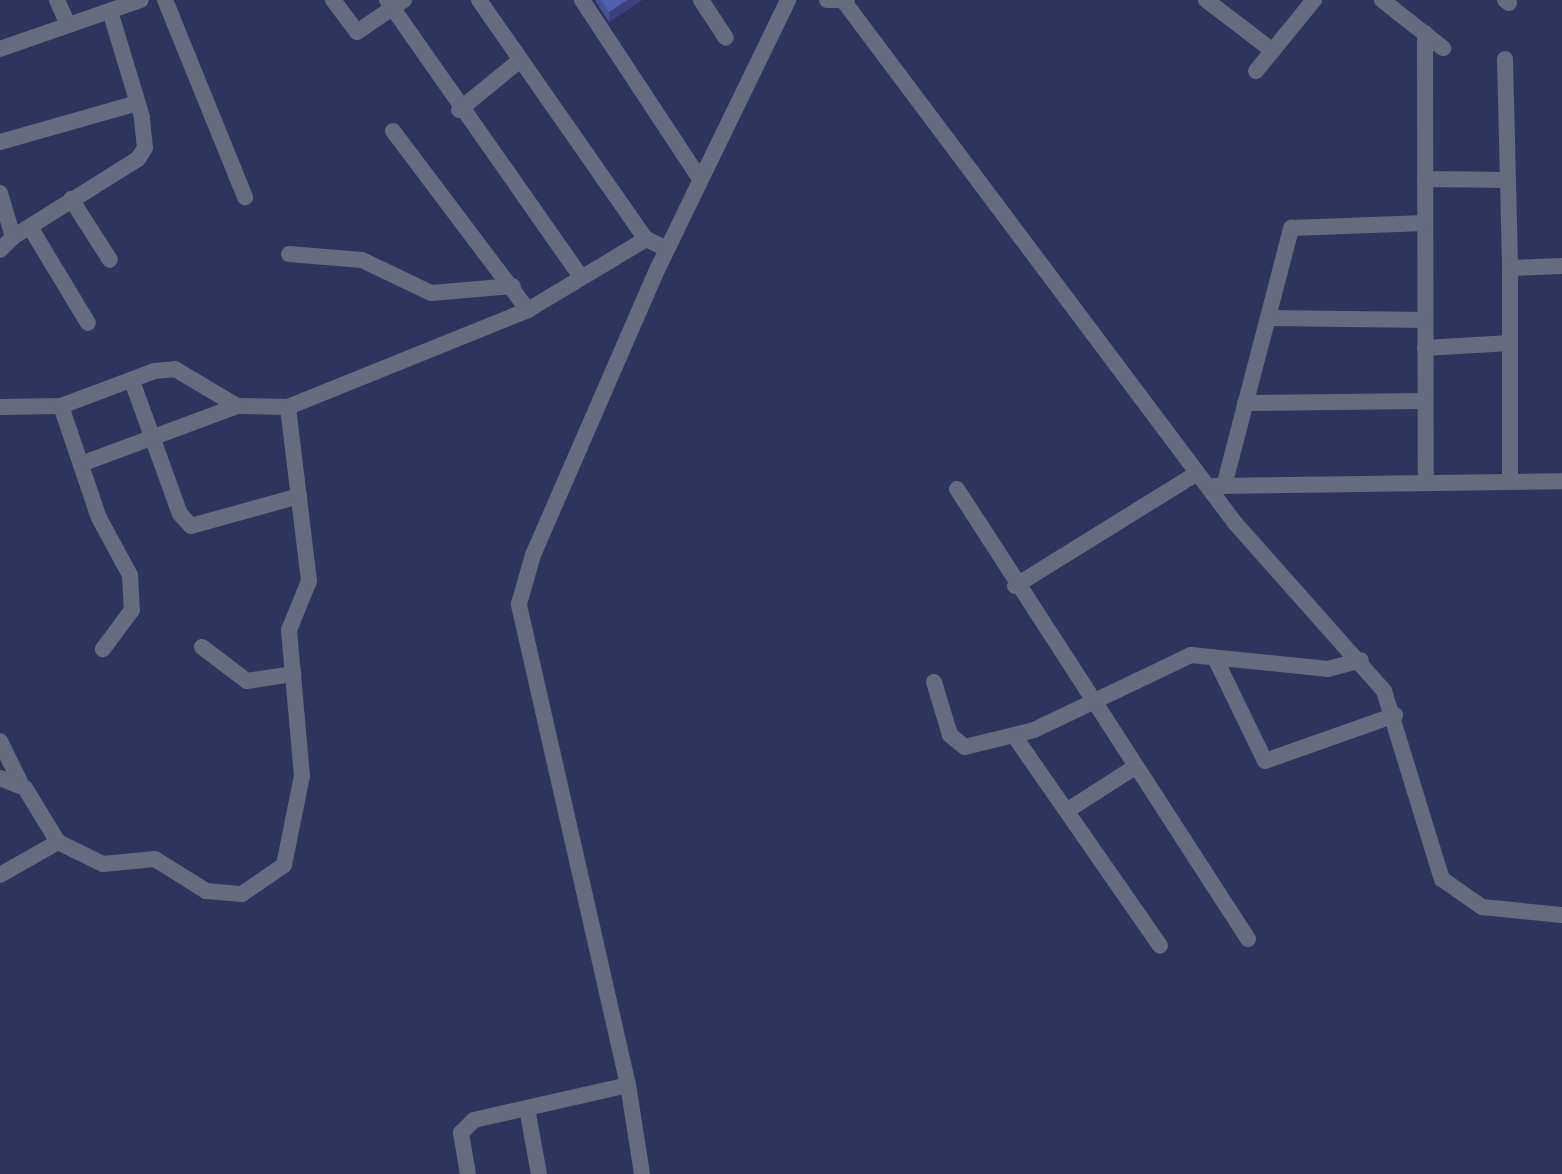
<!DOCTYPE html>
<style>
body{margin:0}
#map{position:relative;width:1562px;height:1174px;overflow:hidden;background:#2d355c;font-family:"Source Sans 3",sans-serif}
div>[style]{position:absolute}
.street>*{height:16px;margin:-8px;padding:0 8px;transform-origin:8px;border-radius:8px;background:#666b7f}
.wall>*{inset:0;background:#465299}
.shaded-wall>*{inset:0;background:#39427d}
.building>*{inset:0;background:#515fb2}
span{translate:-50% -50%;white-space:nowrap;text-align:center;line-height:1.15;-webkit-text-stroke:5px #232b51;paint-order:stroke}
</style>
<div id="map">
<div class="street">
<div style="left:57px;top:0;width:27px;rotate:66deg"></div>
<div style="left:165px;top:0;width:213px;rotate:67.9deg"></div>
<div style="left:333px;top:0;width:40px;rotate:53deg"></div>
<div style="left:357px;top:32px;width:57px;rotate:-34.2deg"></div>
<div style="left:387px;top:0;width:335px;rotate:55deg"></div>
<div style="left:479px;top:0;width:292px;rotate:55.1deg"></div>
<div style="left:582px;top:0;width:214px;rotate:56.6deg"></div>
<div style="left:701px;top:0;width:45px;rotate:56.7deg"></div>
<div style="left:827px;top:0;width:20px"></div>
<div style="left:1206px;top:0;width:84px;rotate:37.3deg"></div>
<div style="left:1382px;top:0;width:78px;rotate:38.2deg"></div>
<div style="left:1505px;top:0;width:5px;rotate:37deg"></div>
<div style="left:845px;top:3px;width:650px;rotate:53.13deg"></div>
<div style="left:1235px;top:523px;width:225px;rotate:48.4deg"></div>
<div style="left:1384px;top:691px;width:197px;rotate:72.9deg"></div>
<div style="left:1442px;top:879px;width:49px;rotate:35deg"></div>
<div style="left:1482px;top:907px;width:80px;rotate:5.7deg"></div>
<div style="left:1425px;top:33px;width:450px;rotate:89.9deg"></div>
<div style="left:0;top:49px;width:149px;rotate:-19.2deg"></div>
<div style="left:1505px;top:59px;width:209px;rotate:88.6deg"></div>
<div style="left:1256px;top:71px;width:92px;rotate:-50.8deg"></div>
<div style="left:459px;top:110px;width:77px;rotate:-39.2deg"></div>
<div style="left:393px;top:131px;width:224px;rotate:53deg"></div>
<div style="left:0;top:142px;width:143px;rotate:-15.8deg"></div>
<div style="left:1425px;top:179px;width:83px;rotate:0.7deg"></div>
<div style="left:0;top:193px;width:46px;rotate:73.5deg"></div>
<div style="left:13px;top:237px;width:18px;rotate:135deg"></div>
<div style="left:71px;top:199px;width:72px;rotate:57.4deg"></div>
<div style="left:30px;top:227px;width:112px;rotate:58.9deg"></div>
<div style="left:13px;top:237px;width:147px;rotate:-32deg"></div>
<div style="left:138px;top:159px;width:13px;rotate:-58deg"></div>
<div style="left:145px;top:148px;width:31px;rotate:-96deg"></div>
<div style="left:142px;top:117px;width:111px;rotate:-106.8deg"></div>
<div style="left:289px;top:254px;width:73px;rotate:4.7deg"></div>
<div style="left:362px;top:260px;width:76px;rotate:25.6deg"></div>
<div style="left:431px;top:293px;width:82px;rotate:-4.9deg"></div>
<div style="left:1268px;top:318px;width:157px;rotate:0.7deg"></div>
<div style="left:1425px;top:348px;width:85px;rotate:-3.4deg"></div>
<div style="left:132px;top:381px;width:141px;rotate:70.2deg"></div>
<div style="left:180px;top:514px;width:16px;rotate:47deg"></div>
<div style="left:191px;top:526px;width:112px;rotate:-15.5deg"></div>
<div style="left:1245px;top:403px;width:180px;rotate:-0.6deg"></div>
<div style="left:61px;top:406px;width:118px;rotate:71.3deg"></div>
<div style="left:99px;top:518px;width:65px;rotate:61.5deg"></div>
<div style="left:130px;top:575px;width:35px;rotate:87deg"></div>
<div style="left:132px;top:610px;width:49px;rotate:126.6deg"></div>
<div style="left:0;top:407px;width:61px;rotate:-0.9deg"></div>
<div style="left:61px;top:406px;width:99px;rotate:-20.6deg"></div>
<div style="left:154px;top:371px;width:21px;rotate:-5deg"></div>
<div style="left:175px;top:369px;width:72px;rotate:30.8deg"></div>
<div style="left:237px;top:406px;width:51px;rotate:1.1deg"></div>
<div style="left:288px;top:407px;width:259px;rotate:-22deg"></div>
<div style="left:528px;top:310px;width:138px;rotate:-31deg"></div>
<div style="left:646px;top:239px;width:23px;rotate:25deg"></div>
<div style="left:81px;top:464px;width:166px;rotate:-20.4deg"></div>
<div style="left:1510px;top:481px;width:213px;rotate:-90deg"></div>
<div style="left:1510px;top:268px;width:52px;rotate:-2.2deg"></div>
<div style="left:1214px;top:486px;width:348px;rotate:-0.8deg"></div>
<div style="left:1224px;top:486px;width:267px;rotate:-75.4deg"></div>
<div style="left:1291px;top:228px;width:134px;rotate:-2.1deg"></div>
<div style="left:957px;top:489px;width:536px;rotate:57.11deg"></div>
<div style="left:1015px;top:586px;width:214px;rotate:-31.8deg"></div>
<div style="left:202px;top:647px;width:56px;rotate:37.1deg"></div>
<div style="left:247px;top:681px;width:47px;rotate:-8.7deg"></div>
<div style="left:1215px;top:658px;width:114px;rotate:64.1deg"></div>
<div style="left:1265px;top:761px;width:138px;rotate:-19.5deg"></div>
<div style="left:934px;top:682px;width:55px;rotate:73.2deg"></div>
<div style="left:950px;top:735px;width:19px;rotate:39deg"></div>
<div style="left:965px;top:747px;width:71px;rotate:-13.8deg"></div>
<div style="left:1034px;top:730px;width:174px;rotate:-25.5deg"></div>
<div style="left:1191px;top:655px;width:138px;rotate:5.8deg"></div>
<div style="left:1328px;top:669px;width:34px;rotate:-15deg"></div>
<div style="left:1015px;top:737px;width:254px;rotate:55.2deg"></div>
<div style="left:0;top:741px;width:46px;rotate:64deg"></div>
<div style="left:0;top:778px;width:27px;rotate:22deg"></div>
<div style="left:25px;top:788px;width:63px;rotate:58.6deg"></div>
<div style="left:58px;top:842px;width:50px;rotate:26.1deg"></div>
<div style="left:103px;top:864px;width:52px;rotate:-5.5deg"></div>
<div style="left:155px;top:859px;width:60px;rotate:32.1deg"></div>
<div style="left:206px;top:891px;width:36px;rotate:5deg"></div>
<div style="left:242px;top:894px;width:51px;rotate:-34.6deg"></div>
<div style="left:284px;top:865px;width:91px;rotate:-78.6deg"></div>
<div style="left:302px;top:776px;width:147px;rotate:-95.1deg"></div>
<div style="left:289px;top:630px;width:53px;rotate:-67.8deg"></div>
<div style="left:309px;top:581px;width:175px;rotate:-96.9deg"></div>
<div style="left:1068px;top:810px;width:80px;rotate:-32.7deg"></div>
<div style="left:0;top:875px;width:67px;rotate:-29.6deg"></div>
<div style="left:527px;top:1108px;width:67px;rotate:79.7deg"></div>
<div style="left:468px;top:1174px;width:42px;rotate:-99.7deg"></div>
<div style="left:461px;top:1133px;width:18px;rotate:-45deg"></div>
<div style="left:474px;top:1120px;width:158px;rotate:-12.8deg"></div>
<div style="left:642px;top:1174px;width:90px;rotate:-98.9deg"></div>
<div style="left:628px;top:1085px;width:493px;rotate:-102.8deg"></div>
<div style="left:519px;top:604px;width:51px;rotate:-74.1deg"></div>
<div style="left:533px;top:555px;width:313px;rotate:-66.5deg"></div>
<div style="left:658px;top:268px;width:298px;rotate:-64.1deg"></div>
</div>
<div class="wall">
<div style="clip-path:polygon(596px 0,642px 0,609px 22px,596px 2px)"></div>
</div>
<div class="shaded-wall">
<div style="clip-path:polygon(627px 0,642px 0,609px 22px,609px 12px)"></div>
</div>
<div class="building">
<div style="clip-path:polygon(601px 0,627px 0,609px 12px)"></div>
</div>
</div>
